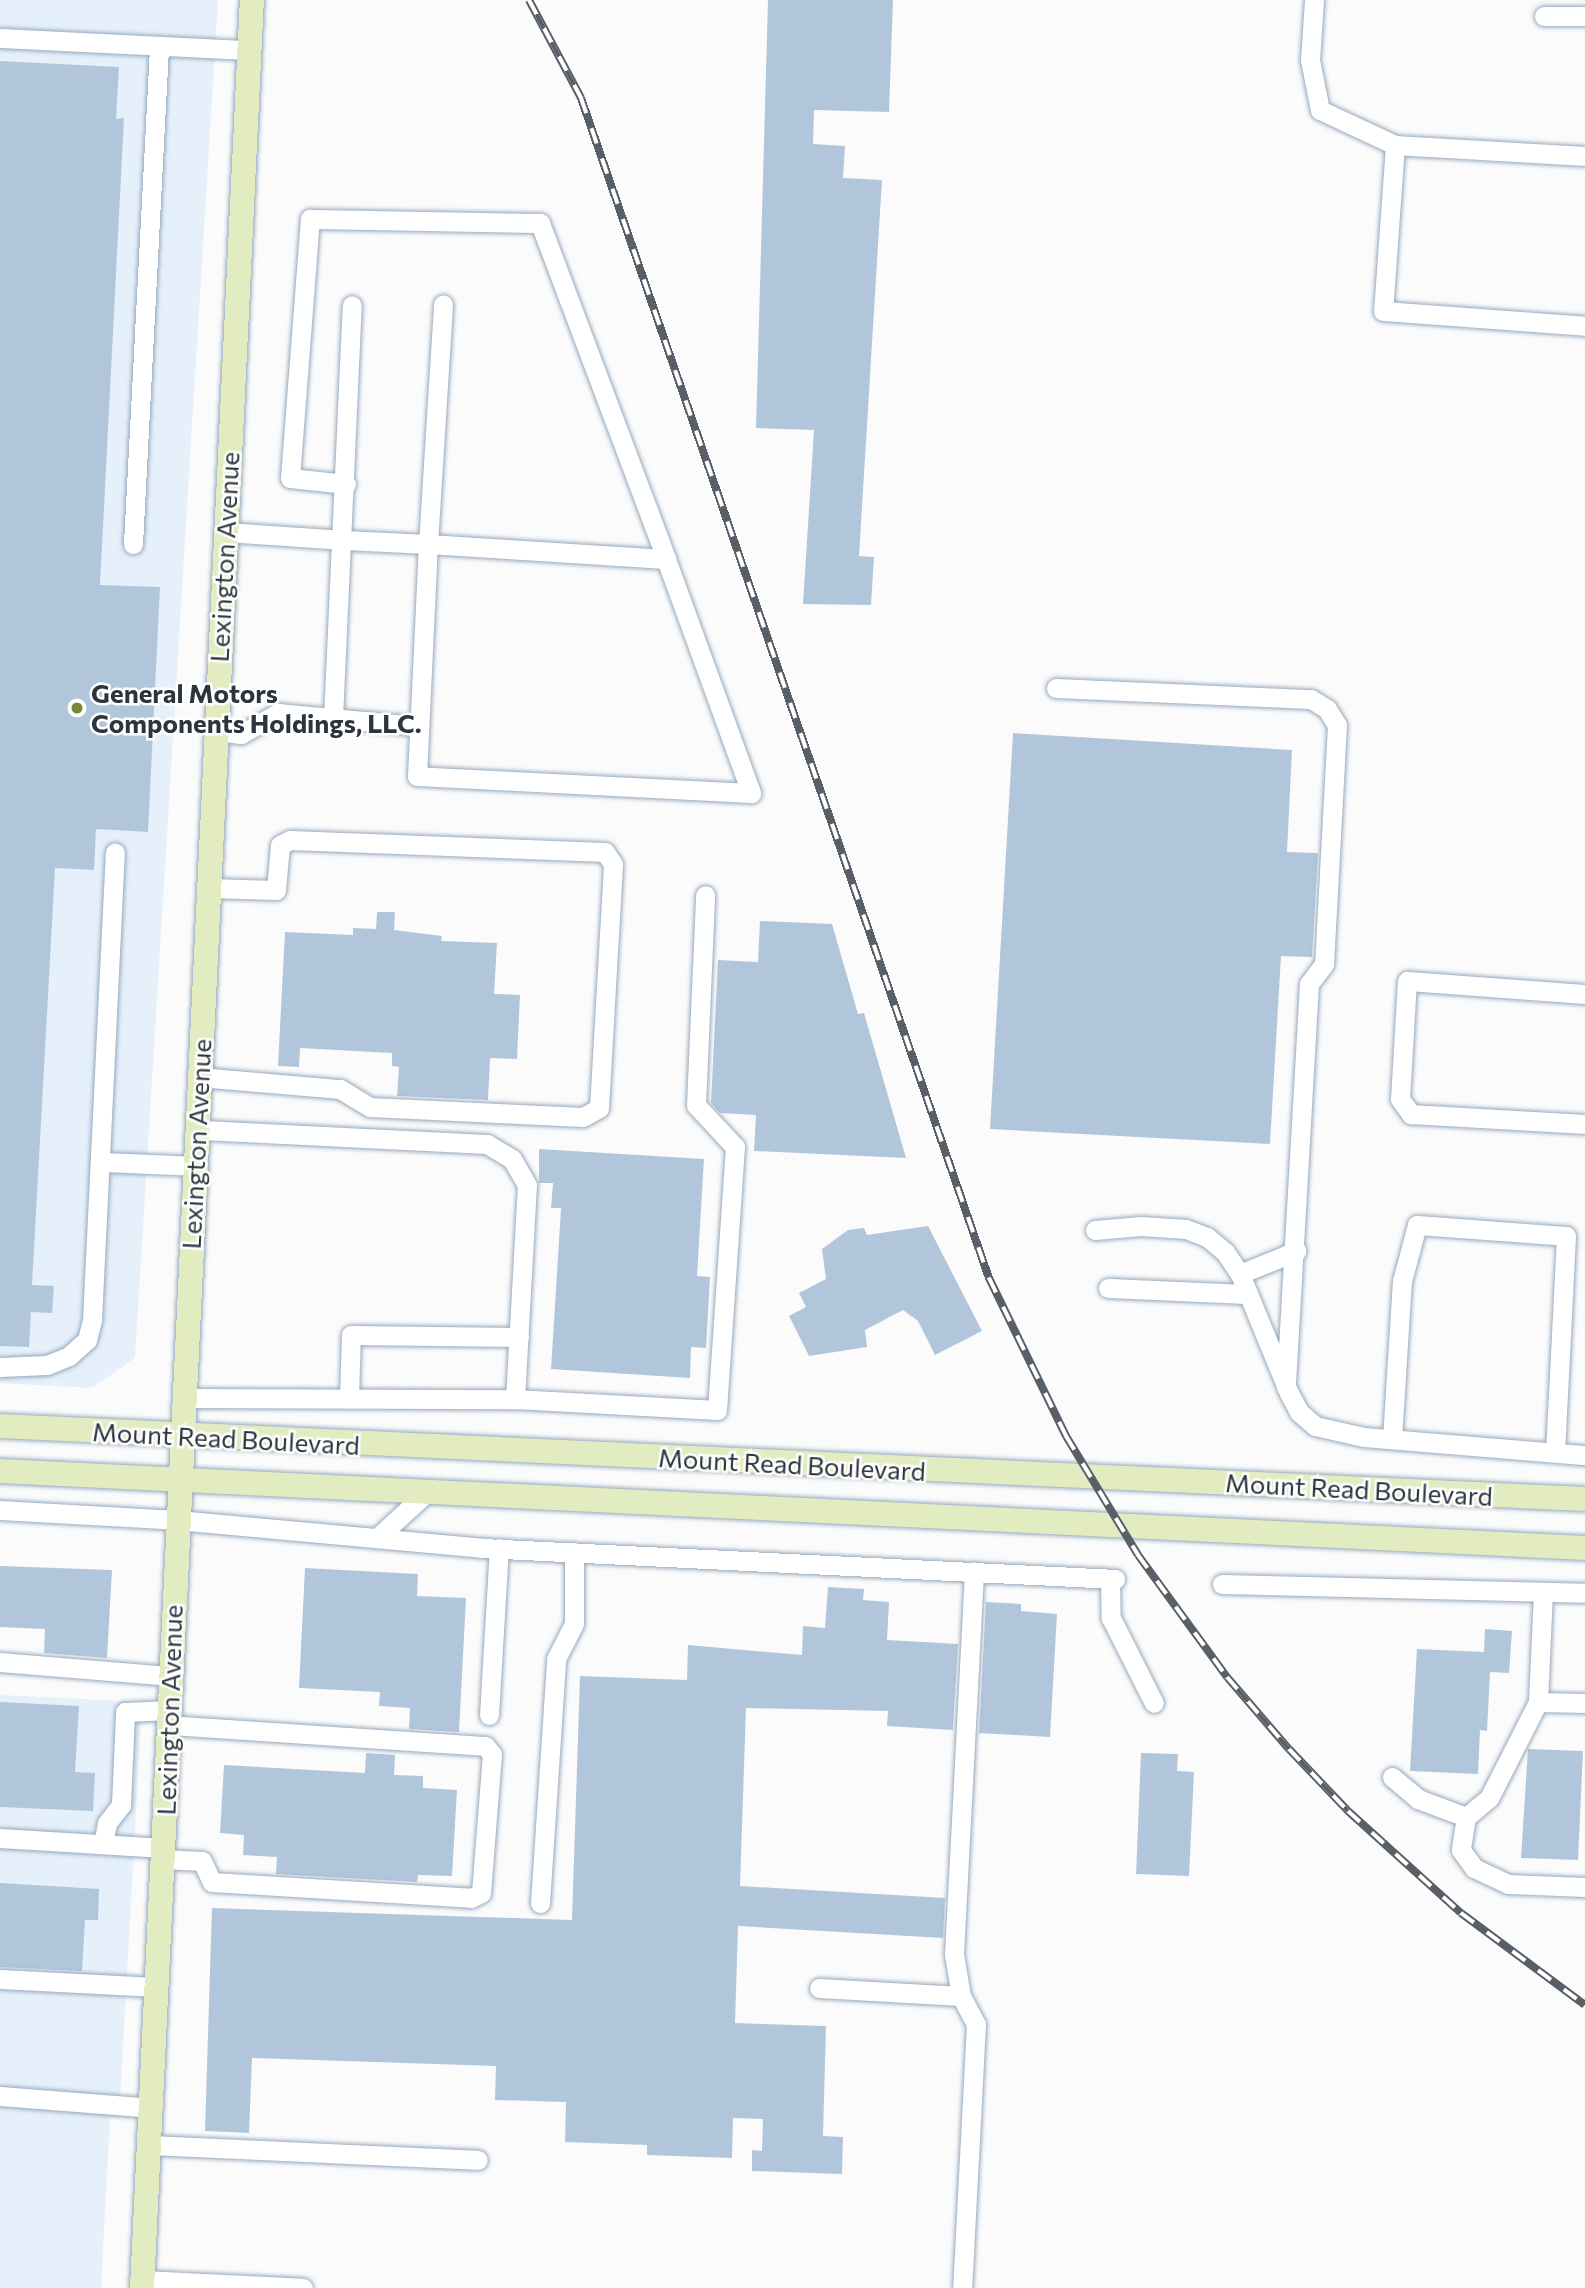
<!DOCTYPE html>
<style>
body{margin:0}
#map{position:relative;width:1585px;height:2288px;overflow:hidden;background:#fbfbfb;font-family:Commissioner,sans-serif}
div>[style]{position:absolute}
.built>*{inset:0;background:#e5f0fb}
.building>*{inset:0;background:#b2c6db}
.roads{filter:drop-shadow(0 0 2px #95a9bd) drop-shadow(0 0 2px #95a9bd)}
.minor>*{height:19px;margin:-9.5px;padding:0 9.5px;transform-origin:9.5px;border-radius:9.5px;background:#fff}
.major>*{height:24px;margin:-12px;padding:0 12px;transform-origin:12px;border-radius:12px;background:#e3ecc1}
.rail>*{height:8px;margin-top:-4px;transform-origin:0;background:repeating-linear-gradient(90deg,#fff 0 16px,#595f66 0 32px);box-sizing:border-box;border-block:2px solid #595f66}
.dots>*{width:19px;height:19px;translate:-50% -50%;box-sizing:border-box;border:4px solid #fff;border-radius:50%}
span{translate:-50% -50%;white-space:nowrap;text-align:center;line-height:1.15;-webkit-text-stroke:5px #fff;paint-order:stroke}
.street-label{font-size:26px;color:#2c343d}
.poi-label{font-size:26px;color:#2c343d;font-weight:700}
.left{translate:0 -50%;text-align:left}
</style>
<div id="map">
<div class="built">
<div style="clip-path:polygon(0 0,218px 0,135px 1358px,92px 1388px,0 1383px)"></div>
<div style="clip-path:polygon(0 1695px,142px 1702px,119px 2118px,110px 2118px,101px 2288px,0 2288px)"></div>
</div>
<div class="building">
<div style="clip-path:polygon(768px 0,893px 0,889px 112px,814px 110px,813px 144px,845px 146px,843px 178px,882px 180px,859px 556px,874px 557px,871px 605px,803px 604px,814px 430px,756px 428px)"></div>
<div style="clip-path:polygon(0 61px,119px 67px,116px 119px,124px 118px,100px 585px,160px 587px,148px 832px,96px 829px,94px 870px,55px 868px,32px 1285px,54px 1286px,52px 1313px,31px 1312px,29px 1347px,0 1346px)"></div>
<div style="clip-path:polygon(1013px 733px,1292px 750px,1287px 852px,1318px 853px,1312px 957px,1281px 956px,1270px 1144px,990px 1129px)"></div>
<div style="clip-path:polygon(377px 912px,395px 912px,394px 930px,442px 936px,441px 941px,497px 943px,494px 994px,520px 995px,517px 1059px,490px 1058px,488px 1100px,397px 1096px,399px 1067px,392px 1066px,392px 1053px,300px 1048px,299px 1067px,278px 1066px,285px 932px,353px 935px,353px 928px,376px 929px)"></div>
<div style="clip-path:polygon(760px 921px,832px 924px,858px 1014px,864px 1013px,906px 1158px,754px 1151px,756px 1115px,720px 1113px,711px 1103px,718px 960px,758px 962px)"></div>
<div style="clip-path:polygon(539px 1149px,704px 1159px,697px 1276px,710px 1277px,706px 1348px,691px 1347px,690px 1378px,551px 1369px,561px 1208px,551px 1208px,553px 1183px,539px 1183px)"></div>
<div style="clip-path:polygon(928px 1226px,982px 1331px,935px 1355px,918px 1321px,903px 1310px,865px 1330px,867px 1347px,809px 1356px,789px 1316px,806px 1307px,799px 1293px,826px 1279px,822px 1249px,848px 1230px,864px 1228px,867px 1235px)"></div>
<div style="clip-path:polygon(0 1566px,112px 1570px,107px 1658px,44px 1653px,45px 1629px,0 1627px)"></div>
<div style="clip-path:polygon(305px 1568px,418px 1574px,417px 1596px,466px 1598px,459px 1732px,409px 1729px,410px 1708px,379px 1706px,380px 1692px,299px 1688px)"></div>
<div style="clip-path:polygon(828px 1587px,864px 1589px,863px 1600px,889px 1602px,887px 1640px,958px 1644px,953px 1730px,887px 1726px,888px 1711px,746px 1708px,740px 1886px,945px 1898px,943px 1938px,738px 1926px,735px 2023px,826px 2026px,823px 2136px,843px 2137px,842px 2174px,752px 2171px,752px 2150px,762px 2151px,763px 2119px,733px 2118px,732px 2158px,647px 2155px,647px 2145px,565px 2142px,566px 2102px,495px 2100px,496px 2066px,252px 2058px,249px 2133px,205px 2131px,212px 1908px,572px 1920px,580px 1676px,687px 1680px,688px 1645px,802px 1655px,803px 1626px,825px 1628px)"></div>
<div style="clip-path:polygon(986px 1602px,1021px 1604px,1021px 1611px,1057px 1614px,1050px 1737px,979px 1733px)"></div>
<div style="clip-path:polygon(1485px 1629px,1512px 1631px,1509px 1673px,1490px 1672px,1487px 1731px,1480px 1730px,1478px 1774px,1410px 1771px,1417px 1649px,1484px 1652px)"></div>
<div style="clip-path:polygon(0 1702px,79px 1706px,75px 1772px,95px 1773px,93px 1811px,0 1807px)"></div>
<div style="clip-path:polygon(1528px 1749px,1583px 1751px,1578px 1860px,1521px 1858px)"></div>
<div style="clip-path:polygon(366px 1753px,395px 1755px,394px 1775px,423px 1776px,423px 1788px,457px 1790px,452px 1876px,418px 1875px,417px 1882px,276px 1874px,277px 1857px,243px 1855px,244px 1835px,220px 1833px,224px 1765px,365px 1773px)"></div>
<div style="clip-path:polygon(1141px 1753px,1178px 1754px,1177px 1771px,1194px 1772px,1189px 1876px,1136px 1874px)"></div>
<div style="clip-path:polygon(0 1883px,99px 1889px,98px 1920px,85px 1920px,82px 1971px,0 1967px)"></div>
</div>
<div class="roads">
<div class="minor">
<div style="left:1314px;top:0;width:60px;rotate:93.8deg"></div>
<div style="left:1310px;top:60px;width:51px;rotate:78.7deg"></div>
<div style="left:1320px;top:110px;width:83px;rotate:25deg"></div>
<div style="left:1395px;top:145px;width:190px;rotate:3.3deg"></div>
<div style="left:1544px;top:16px;width:41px"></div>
<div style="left:0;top:38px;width:249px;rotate:2.8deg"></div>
<div style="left:1395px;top:145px;width:166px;rotate:94.1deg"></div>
<div style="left:1383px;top:311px;width:203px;rotate:4.2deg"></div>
<div style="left:346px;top:484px;width:56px;rotate:-173.9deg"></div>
<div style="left:290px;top:478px;width:260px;rotate:-85.6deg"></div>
<div style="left:310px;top:219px;width:230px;rotate:1deg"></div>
<div style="left:540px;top:223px;width:359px;rotate:69.4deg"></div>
<div style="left:226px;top:532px;width:118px;rotate:3.9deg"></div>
<div style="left:344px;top:540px;width:84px;rotate:2.7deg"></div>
<div style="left:428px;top:544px;width:238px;rotate:3.6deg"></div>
<div style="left:666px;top:559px;width:249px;rotate:70deg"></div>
<div style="left:751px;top:793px;width:334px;rotate:-177.1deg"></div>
<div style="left:417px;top:776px;width:232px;rotate:-87.3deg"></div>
<div style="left:428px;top:544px;width:240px;rotate:-86.4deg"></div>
<div style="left:133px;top:544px;width:498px;rotate:-87deg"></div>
<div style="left:1056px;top:688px;width:255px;rotate:2.5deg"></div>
<div style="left:1311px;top:699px;width:19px;rotate:32deg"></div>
<div style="left:1327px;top:709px;width:19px;rotate:58deg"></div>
<div style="left:1337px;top:725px;width:239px;rotate:93.1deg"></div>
<div style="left:1324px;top:964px;width:25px;rotate:127deg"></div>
<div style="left:1309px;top:984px;width:403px;rotate:93.3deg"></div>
<div style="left:333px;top:718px;width:413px;rotate:-87.4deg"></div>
<div style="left:216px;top:731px;width:25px;rotate:7deg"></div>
<div style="left:241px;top:734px;width:43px;rotate:-29.6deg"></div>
<div style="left:278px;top:713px;width:142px;rotate:5.3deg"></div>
<div style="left:1585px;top:994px;width:178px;rotate:-175.8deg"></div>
<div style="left:1407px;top:981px;width:118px;rotate:93.4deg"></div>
<div style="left:1400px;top:1099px;width:19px;rotate:54deg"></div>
<div style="left:1411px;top:1114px;width:174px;rotate:3.3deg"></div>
<div style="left:199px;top:1077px;width:142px;rotate:4.9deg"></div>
<div style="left:340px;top:1089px;width:35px;rotate:31deg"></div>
<div style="left:370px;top:1107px;width:213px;rotate:2.7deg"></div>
<div style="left:583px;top:1117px;width:18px;rotate:-29deg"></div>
<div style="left:599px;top:1108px;width:244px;rotate:-86.7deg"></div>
<div style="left:613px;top:864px;width:14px;rotate:-124deg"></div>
<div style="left:605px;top:852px;width:315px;rotate:-177.8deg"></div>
<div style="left:290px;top:840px;width:11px;rotate:153deg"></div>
<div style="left:280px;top:845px;width:45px;rotate:95.1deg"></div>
<div style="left:276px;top:890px;width:68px;rotate:-178.3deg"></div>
<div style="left:101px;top:1162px;width:94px;rotate:2.4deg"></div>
<div style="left:1095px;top:1230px;width:46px;rotate:-5deg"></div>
<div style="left:1141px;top:1226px;width:45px;rotate:3.8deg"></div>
<div style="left:1186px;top:1229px;width:22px;rotate:21deg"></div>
<div style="left:1207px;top:1237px;width:23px;rotate:40deg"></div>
<div style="left:1225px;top:1252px;width:27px;rotate:56deg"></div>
<div style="left:1240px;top:1274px;width:129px;rotate:67.6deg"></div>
<div style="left:1289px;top:1393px;width:21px;rotate:62deg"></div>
<div style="left:1299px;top:1412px;width:21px;rotate:41deg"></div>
<div style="left:1315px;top:1426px;width:50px;rotate:12.7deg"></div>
<div style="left:1364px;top:1437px;width:222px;rotate:4.7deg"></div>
<div style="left:1240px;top:1274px;width:61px;rotate:-22.3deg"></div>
<div style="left:1108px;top:1288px;width:140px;rotate:2.5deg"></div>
<div style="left:0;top:1367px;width:47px;rotate:-2.4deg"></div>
<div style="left:47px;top:1365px;width:24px;rotate:-22deg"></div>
<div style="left:69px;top:1356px;width:24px;rotate:-42deg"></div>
<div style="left:87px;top:1340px;width:21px;rotate:-76deg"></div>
<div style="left:92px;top:1320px;width:468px;rotate:-87.2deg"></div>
<div style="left:349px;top:1397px;width:62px;rotate:-88.2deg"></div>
<div style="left:351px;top:1335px;width:168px;rotate:0.7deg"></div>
<div style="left:183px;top:1398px;width:332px;rotate:0.2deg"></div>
<div style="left:515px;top:1399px;width:214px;rotate:-86.8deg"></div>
<div style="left:527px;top:1185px;width:30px;rotate:-120deg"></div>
<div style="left:512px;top:1159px;width:29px;rotate:-149deg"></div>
<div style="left:487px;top:1144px;width:291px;rotate:-177.2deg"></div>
<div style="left:515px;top:1399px;width:202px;rotate:3.1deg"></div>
<div style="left:717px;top:1410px;width:264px;rotate:-86.1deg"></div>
<div style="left:735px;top:1147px;width:57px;rotate:-132.9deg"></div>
<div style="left:696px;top:1105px;width:210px;rotate:-87.5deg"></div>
<div style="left:1392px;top:1439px;width:158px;rotate:-86.4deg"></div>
<div style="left:1402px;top:1281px;width:58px;rotate:-75deg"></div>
<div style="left:1417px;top:1225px;width:149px;rotate:4.2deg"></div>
<div style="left:1566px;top:1236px;width:216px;rotate:92.9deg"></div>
<div style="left:0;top:1510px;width:177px;rotate:3.2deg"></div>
<div style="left:177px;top:1520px;width:306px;rotate:5.2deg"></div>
<div style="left:482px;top:1548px;width:634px;rotate:2.8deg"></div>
<div style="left:378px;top:1537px;width:64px;rotate:-42.5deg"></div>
<div style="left:1110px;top:1579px;width:39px;rotate:89deg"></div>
<div style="left:1111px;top:1618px;width:95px;rotate:63.2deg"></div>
<div style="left:1222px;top:1584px;width:363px;rotate:1.4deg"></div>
<div style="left:1543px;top:1592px;width:110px;rotate:92.6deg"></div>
<div style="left:1538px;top:1702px;width:47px;rotate:1.2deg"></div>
<div style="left:0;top:1662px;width:172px;rotate:4.7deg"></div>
<div style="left:1538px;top:1702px;width:108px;rotate:117deg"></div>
<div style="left:1489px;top:1798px;width:30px;rotate:140deg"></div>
<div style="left:1466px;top:1817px;width:33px;rotate:99deg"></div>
<div style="left:1461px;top:1850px;width:22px;rotate:54deg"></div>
<div style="left:1474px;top:1868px;width:38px;rotate:25deg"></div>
<div style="left:1508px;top:1884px;width:77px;rotate:2.2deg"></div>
<div style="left:489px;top:1715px;width:167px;rotate:-86.6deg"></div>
<div style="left:1392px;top:1777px;width:34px;rotate:40deg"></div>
<div style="left:1418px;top:1799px;width:51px;rotate:20.6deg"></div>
<div style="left:0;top:1838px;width:164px;rotate:3.5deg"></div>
<div style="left:103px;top:1844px;width:21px;rotate:-79deg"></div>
<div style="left:107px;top:1823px;width:23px;rotate:-52deg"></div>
<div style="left:121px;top:1805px;width:93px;rotate:-87.5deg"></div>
<div style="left:125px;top:1712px;width:44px;rotate:-2.6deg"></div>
<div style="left:163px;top:1859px;width:39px;rotate:3deg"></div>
<div style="left:202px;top:1861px;width:23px;rotate:65deg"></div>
<div style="left:212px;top:1882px;width:259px;rotate:3.5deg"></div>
<div style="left:471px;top:1898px;width:11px;rotate:-27deg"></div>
<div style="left:481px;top:1893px;width:139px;rotate:-85.5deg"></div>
<div style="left:492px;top:1754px;width:11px;rotate:-131deg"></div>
<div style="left:485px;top:1746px;width:317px;rotate:-176.2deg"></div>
<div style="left:540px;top:1903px;width:245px;rotate:-86.2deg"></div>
<div style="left:556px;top:1659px;width:39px;rotate:-63deg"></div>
<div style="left:574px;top:1624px;width:72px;rotate:-90deg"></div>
<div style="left:0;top:1979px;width:157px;rotate:2.9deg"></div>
<div style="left:819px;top:1988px;width:142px;rotate:3.2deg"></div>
<div style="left:961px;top:1996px;width:32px;rotate:62deg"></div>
<div style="left:976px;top:2024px;width:264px;rotate:93deg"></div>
<div style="left:961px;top:1996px;width:43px;rotate:-99.5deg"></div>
<div style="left:954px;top:1954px;width:383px;rotate:-87deg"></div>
<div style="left:0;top:2096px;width:151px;rotate:4.5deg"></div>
<div style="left:149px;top:2145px;width:329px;rotate:2.6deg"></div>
<div style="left:142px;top:2280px;width:161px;rotate:2.8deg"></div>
</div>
<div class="major">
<div style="left:0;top:1426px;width:1587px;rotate:2.64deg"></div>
<div style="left:0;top:1471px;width:1587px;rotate:2.78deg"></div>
<div style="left:142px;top:2288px;width:2291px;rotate:-87.25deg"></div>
</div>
</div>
<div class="rail">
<div style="left:529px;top:0;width:111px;rotate:62deg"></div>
<div style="left:581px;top:98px;width:1249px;rotate:70.93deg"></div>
<div style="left:989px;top:1278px;width:176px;rotate:64deg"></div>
<div style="left:1066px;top:1436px;width:139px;rotate:58.8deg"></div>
<div style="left:1138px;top:1555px;width:151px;rotate:53.9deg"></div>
<div style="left:1227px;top:1677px;width:95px;rotate:49.3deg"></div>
<div style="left:1289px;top:1749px;width:86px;rotate:46.4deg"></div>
<div style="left:1348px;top:1811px;width:152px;rotate:42.1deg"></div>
<div style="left:1461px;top:1913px;width:154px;rotate:36.6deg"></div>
</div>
<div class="dots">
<div style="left:77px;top:708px;background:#798837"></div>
</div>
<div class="street-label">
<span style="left:224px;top:557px;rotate:-87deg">Lexington Avenue</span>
<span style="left:196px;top:1144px;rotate:-87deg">Lexington Avenue</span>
<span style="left:226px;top:1438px;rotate:3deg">Mount Read Boulevard</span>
<span style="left:792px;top:1464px;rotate:3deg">Mount Read Boulevard</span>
<span style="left:1359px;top:1489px;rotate:3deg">Mount Read Boulevard</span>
<span style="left:169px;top:1710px;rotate:-88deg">Lexington Avenue</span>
</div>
<div class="poi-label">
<span class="left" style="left:91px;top:708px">General Motors<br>Components Holdings, LLC.</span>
</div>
</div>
